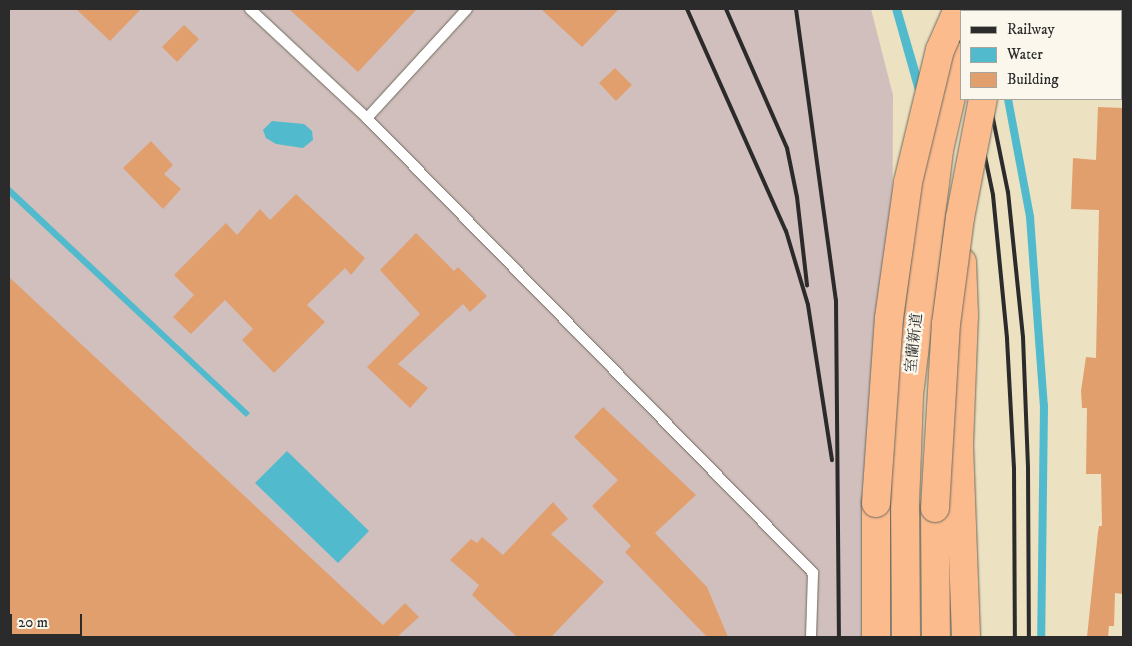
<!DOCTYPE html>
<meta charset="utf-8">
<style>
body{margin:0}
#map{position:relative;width:1132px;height:646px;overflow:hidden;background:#ece1c0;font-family:"IM FELL DW Pica","Noto Serif JP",serif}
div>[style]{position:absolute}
.industrial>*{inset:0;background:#d1bfbd}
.water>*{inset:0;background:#51bbcd}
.stream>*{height:8px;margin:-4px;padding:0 4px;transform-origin:4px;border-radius:4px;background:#51bbcd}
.building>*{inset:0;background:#e19f6e}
.roads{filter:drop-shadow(0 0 1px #6f6b5f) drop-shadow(0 0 1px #6f6b5f)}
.service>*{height:10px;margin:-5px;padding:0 5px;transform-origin:5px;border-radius:5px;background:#fff}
.motorway>*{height:28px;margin:-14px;padding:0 14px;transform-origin:14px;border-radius:14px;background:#fbbb8d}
.rail>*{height:4px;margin:-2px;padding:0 2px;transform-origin:2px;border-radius:2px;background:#2b2b2b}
.bridges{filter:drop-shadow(0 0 1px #6f6b5f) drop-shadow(0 0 1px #6f6b5f)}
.motorway-bridge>*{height:28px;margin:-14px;padding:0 14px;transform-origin:14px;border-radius:14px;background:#fbbb8d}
span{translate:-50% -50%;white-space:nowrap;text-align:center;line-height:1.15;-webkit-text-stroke:4.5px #fbf7ec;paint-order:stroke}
.street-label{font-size:15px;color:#2b2b2b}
.frame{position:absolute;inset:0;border:10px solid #2b2b2b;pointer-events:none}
.legend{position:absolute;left:960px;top:10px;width:162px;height:90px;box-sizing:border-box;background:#fbf7ec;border:1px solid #a8a59f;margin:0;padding:6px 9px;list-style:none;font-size:15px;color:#2b2b2b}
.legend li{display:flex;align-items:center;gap:10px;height:25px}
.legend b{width:25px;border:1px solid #a8a59f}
.scale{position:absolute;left:10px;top:614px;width:72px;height:22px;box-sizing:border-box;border:2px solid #2b2b2b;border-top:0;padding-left:6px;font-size:15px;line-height:18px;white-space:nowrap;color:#2b2b2b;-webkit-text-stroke:4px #fbf7ec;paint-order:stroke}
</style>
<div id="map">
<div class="industrial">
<div style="clip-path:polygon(9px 9px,871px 9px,893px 95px,891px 637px,9px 637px)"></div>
</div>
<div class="water">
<div style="clip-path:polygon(892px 9px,901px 9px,920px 74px,915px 91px)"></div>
<div style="clip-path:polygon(272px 121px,304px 124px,312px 131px,313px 140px,303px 148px,276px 144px,266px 138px,263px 130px)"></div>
<div style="clip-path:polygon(9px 186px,250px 413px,246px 417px,9px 195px)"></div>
<div style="clip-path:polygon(287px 451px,369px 531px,338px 563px,255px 483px)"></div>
</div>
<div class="stream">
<div style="left:988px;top:9px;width:2px;rotate:90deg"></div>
<div style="left:1008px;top:99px;width:120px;rotate:79.4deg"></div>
<div style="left:1030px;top:217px;width:190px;rotate:85.8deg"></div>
<div style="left:1044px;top:406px;width:231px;rotate:90.7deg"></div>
</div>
<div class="building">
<div style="clip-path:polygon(76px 9px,141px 9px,110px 41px)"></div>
<div style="clip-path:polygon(289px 9px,417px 9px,358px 72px)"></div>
<div style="clip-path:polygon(541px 9px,619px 9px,582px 47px)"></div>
<div style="clip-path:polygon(184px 25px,199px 39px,177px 62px,162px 47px)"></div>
<div style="clip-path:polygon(615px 68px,632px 85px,616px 101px,599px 83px)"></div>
<div style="clip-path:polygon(1098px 107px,1123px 108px,1123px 594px,1115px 593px,1114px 626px,1109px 626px,1108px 637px,1087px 637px,1098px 532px,1099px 526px,1102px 526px,1101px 474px,1086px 474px,1087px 408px,1082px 408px,1081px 391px,1086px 357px,1096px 358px,1099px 210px,1071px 209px,1073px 158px,1096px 160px)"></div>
<div style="clip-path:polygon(151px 141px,173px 165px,164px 174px,181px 189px,163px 209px,123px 168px)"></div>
<div style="clip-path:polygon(296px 194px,365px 258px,351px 275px,345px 268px,307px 305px,325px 322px,274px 373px,242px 340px,253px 329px,225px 300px,191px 334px,173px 317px,194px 295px,174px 275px,226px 223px,237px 235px,260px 209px,270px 220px)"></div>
<div style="clip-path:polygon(416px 233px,454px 271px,458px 267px,487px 296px,470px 312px,463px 304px,398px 364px,428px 388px,410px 408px,367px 367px,420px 314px,380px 270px)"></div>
<div style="clip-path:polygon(9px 277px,383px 625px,405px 603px,419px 617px,397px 637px,9px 637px)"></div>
<div style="clip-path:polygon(603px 407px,696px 495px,655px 533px,707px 587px,728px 637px,707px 637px,625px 552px,631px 546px,592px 506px,618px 480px,574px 437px)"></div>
<div style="clip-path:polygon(553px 502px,568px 519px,551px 534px,604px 582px,551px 637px,517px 637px,472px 595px,479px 585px,450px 560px,471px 539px,477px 543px,482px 537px,503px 555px)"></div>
</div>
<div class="roads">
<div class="service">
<div style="left:250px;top:9px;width:160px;rotate:43deg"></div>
<div style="left:467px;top:9px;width:148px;rotate:132.5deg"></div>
<div style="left:367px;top:118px;width:637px;rotate:45.57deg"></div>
<div style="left:813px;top:573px;width:64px;rotate:91.8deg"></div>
</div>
<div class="motorway">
<div style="left:1002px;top:11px;width:2px;rotate:-63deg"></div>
<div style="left:962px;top:262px;width:53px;rotate:87.8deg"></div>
<div style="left:964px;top:315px;width:130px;rotate:92.2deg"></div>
<div style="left:959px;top:445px;width:192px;rotate:87.9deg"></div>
<div style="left:876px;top:503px;width:134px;rotate:90deg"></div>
<div style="left:935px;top:508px;width:129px;rotate:89.6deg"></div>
<div style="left:906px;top:637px;width:131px;rotate:-90.4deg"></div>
<div style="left:905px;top:506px;width:111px;rotate:-87.9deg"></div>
<div style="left:909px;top:395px;width:247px;rotate:-83deg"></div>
<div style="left:939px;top:150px;width:99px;rotate:-77.2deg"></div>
</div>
</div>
<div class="rail">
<div style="left:687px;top:9px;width:243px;rotate:66deg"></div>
<div style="left:786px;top:231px;width:77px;rotate:73.4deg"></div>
<div style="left:808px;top:305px;width:157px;rotate:81.2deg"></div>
<div style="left:726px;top:9px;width:152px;rotate:66.3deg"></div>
<div style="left:787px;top:148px;width:50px;rotate:78.5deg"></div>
<div style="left:797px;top:197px;width:89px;rotate:83.5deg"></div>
<div style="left:796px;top:9px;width:294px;rotate:82.2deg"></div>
<div style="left:836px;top:300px;width:337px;rotate:89.5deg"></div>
<div style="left:954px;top:9px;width:33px;rotate:78deg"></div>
<div style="left:971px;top:9px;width:2px;rotate:63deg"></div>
<div style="left:973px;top:99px;width:98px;rotate:78.2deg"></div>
<div style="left:993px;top:195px;width:145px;rotate:84.4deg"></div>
<div style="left:1007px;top:339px;width:129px;rotate:86.9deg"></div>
<div style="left:1014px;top:468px;width:169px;rotate:89.7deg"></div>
<div style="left:989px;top:99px;width:95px;rotate:78.5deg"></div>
<div style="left:1008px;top:192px;width:146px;rotate:84.1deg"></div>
<div style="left:1023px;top:337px;width:130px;rotate:87.8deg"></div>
<div style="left:1028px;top:467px;width:170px;rotate:89.7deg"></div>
</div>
<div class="bridges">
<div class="motorway-bridge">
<div style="left:876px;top:503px;width:185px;rotate:-86deg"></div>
<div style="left:889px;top:318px;width:137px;rotate:-82deg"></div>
<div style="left:908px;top:182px;width:136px;rotate:-76.4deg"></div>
<div style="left:940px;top:50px;width:45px;rotate:-66.3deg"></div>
<div style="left:935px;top:508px;width:184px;rotate:-86.6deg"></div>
<div style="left:946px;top:324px;width:107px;rotate:-82.5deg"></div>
<div style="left:960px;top:218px;width:121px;rotate:-79.1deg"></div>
</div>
</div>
<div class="street-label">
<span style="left:914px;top:343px;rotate:-84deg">室蘭新道</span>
</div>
<div class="frame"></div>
<ul class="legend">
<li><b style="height:6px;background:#2b2b2b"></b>Railway</li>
<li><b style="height:14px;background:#51bbcd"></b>Water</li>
<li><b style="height:14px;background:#e19f6e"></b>Building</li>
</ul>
<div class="scale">20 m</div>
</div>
